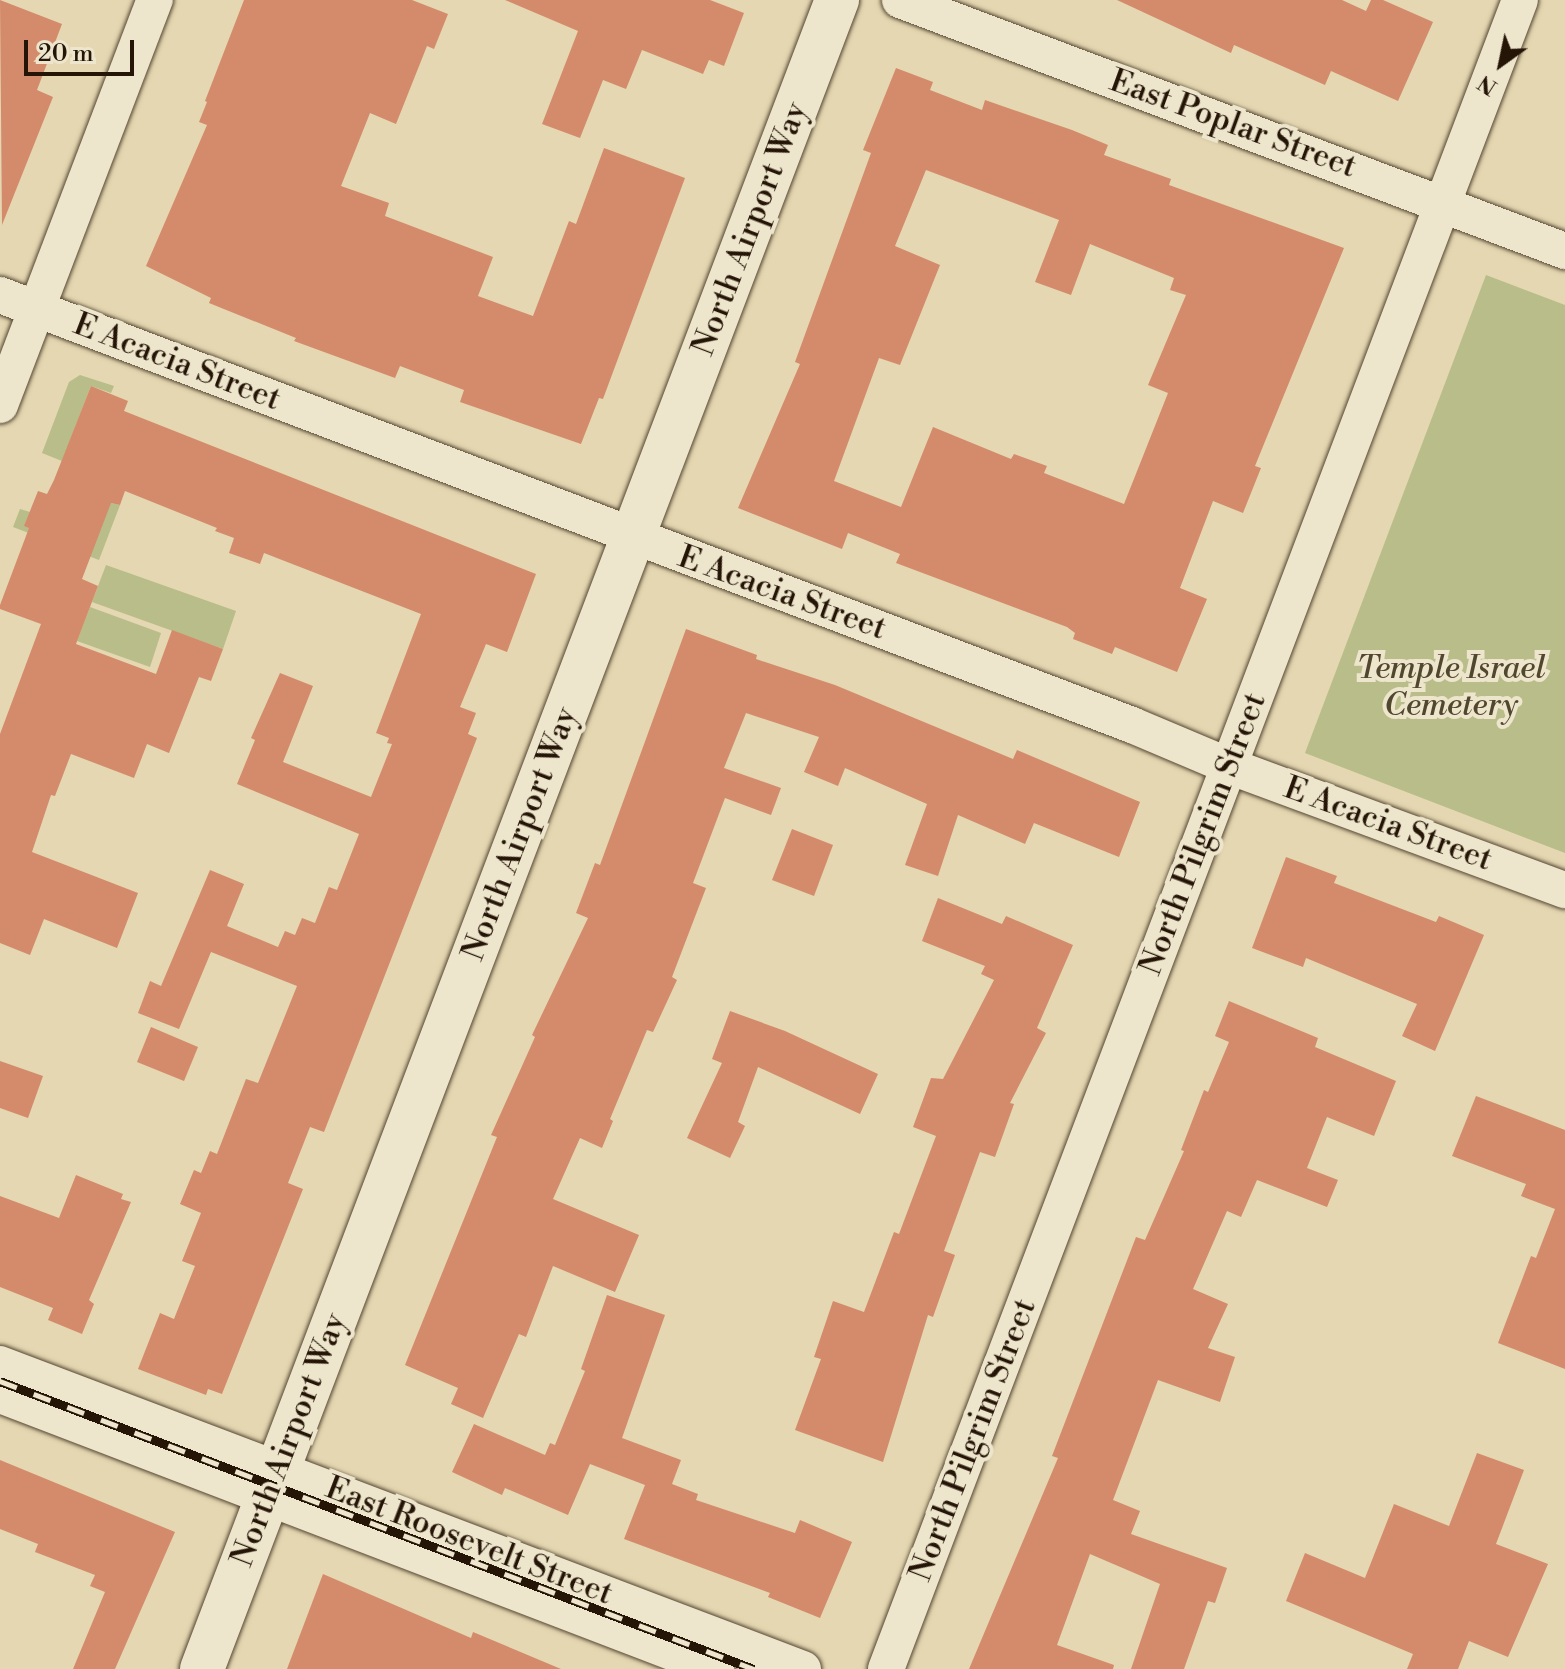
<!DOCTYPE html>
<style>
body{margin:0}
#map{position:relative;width:1565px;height:1669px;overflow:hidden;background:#e4d7b1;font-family:"Libre Bodoni",serif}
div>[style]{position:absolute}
.green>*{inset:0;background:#b8bd89}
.building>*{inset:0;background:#d48b6b}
.roads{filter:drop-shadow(0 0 2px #554632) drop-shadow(0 0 2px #554632)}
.street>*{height:36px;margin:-18px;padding:0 18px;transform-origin:18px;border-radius:18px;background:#ede5cc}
.secondary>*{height:44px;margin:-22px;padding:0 22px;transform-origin:22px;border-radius:22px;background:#ede5cc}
.rail>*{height:9px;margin-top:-4.5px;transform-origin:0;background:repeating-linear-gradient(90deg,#ede5cc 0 18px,#251507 0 36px);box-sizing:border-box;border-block:2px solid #251507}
span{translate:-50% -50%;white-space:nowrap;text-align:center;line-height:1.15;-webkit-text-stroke:8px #ede5cc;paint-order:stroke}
.street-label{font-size:32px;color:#251507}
.park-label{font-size:32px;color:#51472e;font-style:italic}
.north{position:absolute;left:1461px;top:24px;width:80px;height:80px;-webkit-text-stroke:6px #ede5cc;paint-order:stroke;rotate:213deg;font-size:22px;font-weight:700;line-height:32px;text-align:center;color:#251507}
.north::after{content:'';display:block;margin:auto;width:28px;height:36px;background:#251507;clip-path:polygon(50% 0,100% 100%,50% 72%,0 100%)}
.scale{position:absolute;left:24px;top:40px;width:110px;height:36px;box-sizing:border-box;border:4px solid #251507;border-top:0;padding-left:10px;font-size:24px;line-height:28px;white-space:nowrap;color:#251507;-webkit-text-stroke:6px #ede5cc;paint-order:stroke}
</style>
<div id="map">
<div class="green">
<div style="clip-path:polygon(1486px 275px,1565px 305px,1565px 853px,1305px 753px)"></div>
<div style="clip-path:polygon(80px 375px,114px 386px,111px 393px,91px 386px,62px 461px,42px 453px,69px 382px)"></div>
<div style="clip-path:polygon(111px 503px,120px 505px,99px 560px,13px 527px,20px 509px,30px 512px)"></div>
<div style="clip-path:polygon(106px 565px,236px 611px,223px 649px,92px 602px)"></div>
<div style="clip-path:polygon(90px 607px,161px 633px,150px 667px,77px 641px)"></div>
</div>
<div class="building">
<div style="clip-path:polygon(0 0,62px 24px,37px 90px,53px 97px,2px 225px)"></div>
<div style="clip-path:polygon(244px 0,412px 0,448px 14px,434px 49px,427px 46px,396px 124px,370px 113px,341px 186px,389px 203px,385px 216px,493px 257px,478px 296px,533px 316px,569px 221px,576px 224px,604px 148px,685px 178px,603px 399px,599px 398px,581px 444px,460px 402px,464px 390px,400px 366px,395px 378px,294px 341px,296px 338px,209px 303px,211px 298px,146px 266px,207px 125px,199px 122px,207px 102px,205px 101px)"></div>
<div style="clip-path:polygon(505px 0,710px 0,744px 13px,724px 66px,709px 60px,703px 74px,642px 50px,626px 89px,603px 80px,580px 138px,542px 124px,578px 31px)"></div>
<div style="clip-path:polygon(1117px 0,1342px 0,1366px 11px,1371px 0,1383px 0,1433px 22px,1398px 101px,1331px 71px,1325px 85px,1234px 45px,1231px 53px)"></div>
<div style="clip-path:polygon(evenodd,896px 68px,933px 82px,930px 90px,982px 110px,985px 100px,1072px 130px,1108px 145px,1104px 155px,1171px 179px,1169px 185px,1344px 248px,1255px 466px,1261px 468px,1243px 513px,1213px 501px,1180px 588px,1207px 599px,1177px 672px,1115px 647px,1112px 654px,1073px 639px,1075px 633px,1067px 627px,896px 563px,900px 554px,848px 533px,842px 549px,738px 508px,800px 364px,795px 362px,871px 153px,863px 150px,896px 68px,926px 170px,1059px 220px,1035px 282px,1071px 295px,1090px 244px,1174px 278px,1170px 290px,1186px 295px,1148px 385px,1168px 393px,1124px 504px,1044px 473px,1047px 466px,1014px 454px,1011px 459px,933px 427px,901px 507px,834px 481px,879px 358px,900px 365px,940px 265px,895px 246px,926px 170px)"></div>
<div style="clip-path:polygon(91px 386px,128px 401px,124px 411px,536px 574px,507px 652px,486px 644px,460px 707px,476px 713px,468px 734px,477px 738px,324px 1132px,310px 1127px,288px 1183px,303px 1189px,222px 1394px,208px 1389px,206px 1395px,138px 1369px,160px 1313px,174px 1319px,195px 1266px,182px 1261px,201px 1213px,180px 1204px,194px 1170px,201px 1173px,210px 1151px,217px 1154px,246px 1079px,258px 1083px,297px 986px,211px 952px,179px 1029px,138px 1013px,150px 981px,161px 986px,210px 870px,244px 884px,227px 926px,278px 947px,285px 931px,295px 935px,302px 918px,315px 923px,329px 887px,337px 890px,359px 834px,237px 784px,255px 740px,251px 738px,280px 673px,313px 686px,283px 762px,371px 797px,392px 744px,387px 743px,389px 738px,376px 733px,421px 614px,264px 553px,260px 564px,229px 553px,234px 538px,215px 531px,217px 528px,125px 491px,120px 505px,111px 503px,82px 579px,98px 586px,76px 644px,156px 674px,172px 630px,223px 649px,211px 681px,199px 677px,169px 753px,147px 744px,134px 778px,71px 754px,55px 796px,51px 795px,32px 852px,138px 893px,117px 948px,44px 919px,30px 955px,0 943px,0 734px,41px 624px,0 609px,0 605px,29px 528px,24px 526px,38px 491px,47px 494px,54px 480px)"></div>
<div style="clip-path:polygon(686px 629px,757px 655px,756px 659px,835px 685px,1013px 759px,1017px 750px,1140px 802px,1119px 857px,1034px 823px,1025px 844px,958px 815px,938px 876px,905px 865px,927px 804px,845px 768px,838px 786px,804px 772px,819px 737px,746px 713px,724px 768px,781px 788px,771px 815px,725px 798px,693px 883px,706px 888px,672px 977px,677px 980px,653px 1032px,647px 1030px,610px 1119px,613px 1121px,602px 1148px,580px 1138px,553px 1199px,639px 1235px,615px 1292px,553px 1266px,526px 1337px,519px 1334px,483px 1418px,451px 1404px,458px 1388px,405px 1365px,497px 1137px,491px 1135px,535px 1037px,532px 1035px,588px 918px,576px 913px,595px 863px,600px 865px)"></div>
<div style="clip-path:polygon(792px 829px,833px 845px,814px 896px,772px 880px)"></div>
<div style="clip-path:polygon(1286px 857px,1337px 876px,1334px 883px,1436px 922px,1439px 916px,1484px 935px,1435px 1051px,1402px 1036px,1417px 1004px,1306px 958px,1303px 967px,1252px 948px)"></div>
<div style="clip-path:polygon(938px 898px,1002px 924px,1006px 916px,1073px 945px,1037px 1028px,1046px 1033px,1010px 1103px,1014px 1104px,995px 1157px,980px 1152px,944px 1251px,955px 1255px,933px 1317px,928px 1315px,883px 1462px,795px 1430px,821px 1359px,814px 1357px,833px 1301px,864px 1312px,894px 1232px,899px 1234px,936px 1136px,913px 1127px,931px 1078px,943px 1079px,994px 980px,981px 974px,985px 966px,922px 941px)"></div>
<div style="clip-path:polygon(1229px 1001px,1318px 1038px,1315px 1047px,1396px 1081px,1374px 1136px,1327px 1117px,1307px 1168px,1338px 1180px,1327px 1207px,1257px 1180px,1241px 1217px,1227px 1211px,1193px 1289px,1228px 1304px,1208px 1348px,1235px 1357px,1220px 1402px,1158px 1380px,1113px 1500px,1140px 1511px,1131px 1534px,1227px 1568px,1215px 1603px,1208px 1601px,1184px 1669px,1131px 1669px,1160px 1584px,1090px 1554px,1057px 1645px,1114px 1665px,1113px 1669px,969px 1669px,1058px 1458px,1052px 1456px,1136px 1237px,1145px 1240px,1184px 1151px,1181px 1150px,1204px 1090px,1208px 1092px,1229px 1042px,1215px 1036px)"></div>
<div style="clip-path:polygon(730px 1011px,785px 1031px,878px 1074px,860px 1114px,758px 1067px,738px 1122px,745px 1126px,730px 1158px,687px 1138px,722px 1063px,712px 1059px)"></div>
<div style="clip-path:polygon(151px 1027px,198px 1047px,184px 1081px,137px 1062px)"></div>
<div style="clip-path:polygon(0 1061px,43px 1076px,28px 1118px,0 1108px)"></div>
<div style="clip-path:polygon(1476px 1096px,1565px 1130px,1565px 1369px,1498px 1343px,1531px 1256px,1536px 1258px,1555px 1209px,1521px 1196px,1526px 1184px,1452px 1156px)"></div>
<div style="clip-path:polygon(76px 1175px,123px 1194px,121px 1199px,131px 1202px,89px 1300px,94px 1304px,82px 1334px,48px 1320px,53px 1308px,0 1287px,0 1196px,59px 1218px)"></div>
<div style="clip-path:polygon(607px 1295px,665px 1315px,622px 1438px,681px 1460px,672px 1484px,698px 1494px,696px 1500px,795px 1533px,800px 1520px,852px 1542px,820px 1618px,768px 1597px,770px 1593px,624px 1539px,645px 1485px,590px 1464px,568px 1515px,505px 1488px,502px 1495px,452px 1472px,474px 1424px,545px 1455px,550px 1443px,555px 1445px,585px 1371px,581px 1369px)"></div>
<div style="clip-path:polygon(1477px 1453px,1524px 1470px,1496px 1544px,1548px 1564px,1508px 1657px,1469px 1641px,1458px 1669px,1407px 1669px,1413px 1654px,1286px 1601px,1305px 1553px,1365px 1578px,1394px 1504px,1449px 1526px)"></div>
<div style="clip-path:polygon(0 1460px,175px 1532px,115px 1669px,73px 1669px,105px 1592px,90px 1586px,95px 1575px,35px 1552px,38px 1544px,0 1529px)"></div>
<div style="clip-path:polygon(323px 1574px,471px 1638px,473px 1632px,561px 1669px,287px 1669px)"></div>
</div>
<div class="roads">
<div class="street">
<div style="left:900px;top:0;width:711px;rotate:20.68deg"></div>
<div style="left:0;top:295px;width:1211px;rotate:20.8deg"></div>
<div style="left:1132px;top:725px;width:105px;rotate:22.9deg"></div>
<div style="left:1229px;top:766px;width:358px;rotate:20.3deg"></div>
<div style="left:0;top:405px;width:434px;rotate:-69.1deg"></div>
<div style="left:0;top:1364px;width:859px;rotate:20.8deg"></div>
<div style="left:0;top:1395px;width:767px;rotate:20.94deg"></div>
<div style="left:886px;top:1669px;width:1785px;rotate:-69.2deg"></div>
</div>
<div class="secondary">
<div style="left:202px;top:1669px;width:1786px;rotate:-69.17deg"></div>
</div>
</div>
<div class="rail">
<div style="left:0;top:1381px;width:807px;rotate:20.91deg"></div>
</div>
<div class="street-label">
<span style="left:1233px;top:124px;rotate:20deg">East Poplar Street</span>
<span style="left:750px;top:229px;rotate:-69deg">North Airport Way</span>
<span style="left:177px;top:362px;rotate:21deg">E Acacia Street</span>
<span style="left:782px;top:593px;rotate:20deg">E Acacia Street</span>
<span style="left:1388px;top:824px;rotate:20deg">E Acacia Street</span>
<span style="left:520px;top:834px;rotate:-69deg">North Airport Way</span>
<span style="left:1203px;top:834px;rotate:-69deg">North Pilgrim Street</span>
<span style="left:289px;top:1440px;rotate:-69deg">North Airport Way</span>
<span style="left:973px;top:1440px;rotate:-69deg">North Pilgrim Street</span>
<span style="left:469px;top:1541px;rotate:21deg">East Roosevelt Street</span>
</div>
<div class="park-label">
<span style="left:1451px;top:687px">Temple Israel<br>Cemetery</span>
</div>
<div class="north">N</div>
<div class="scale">20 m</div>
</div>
